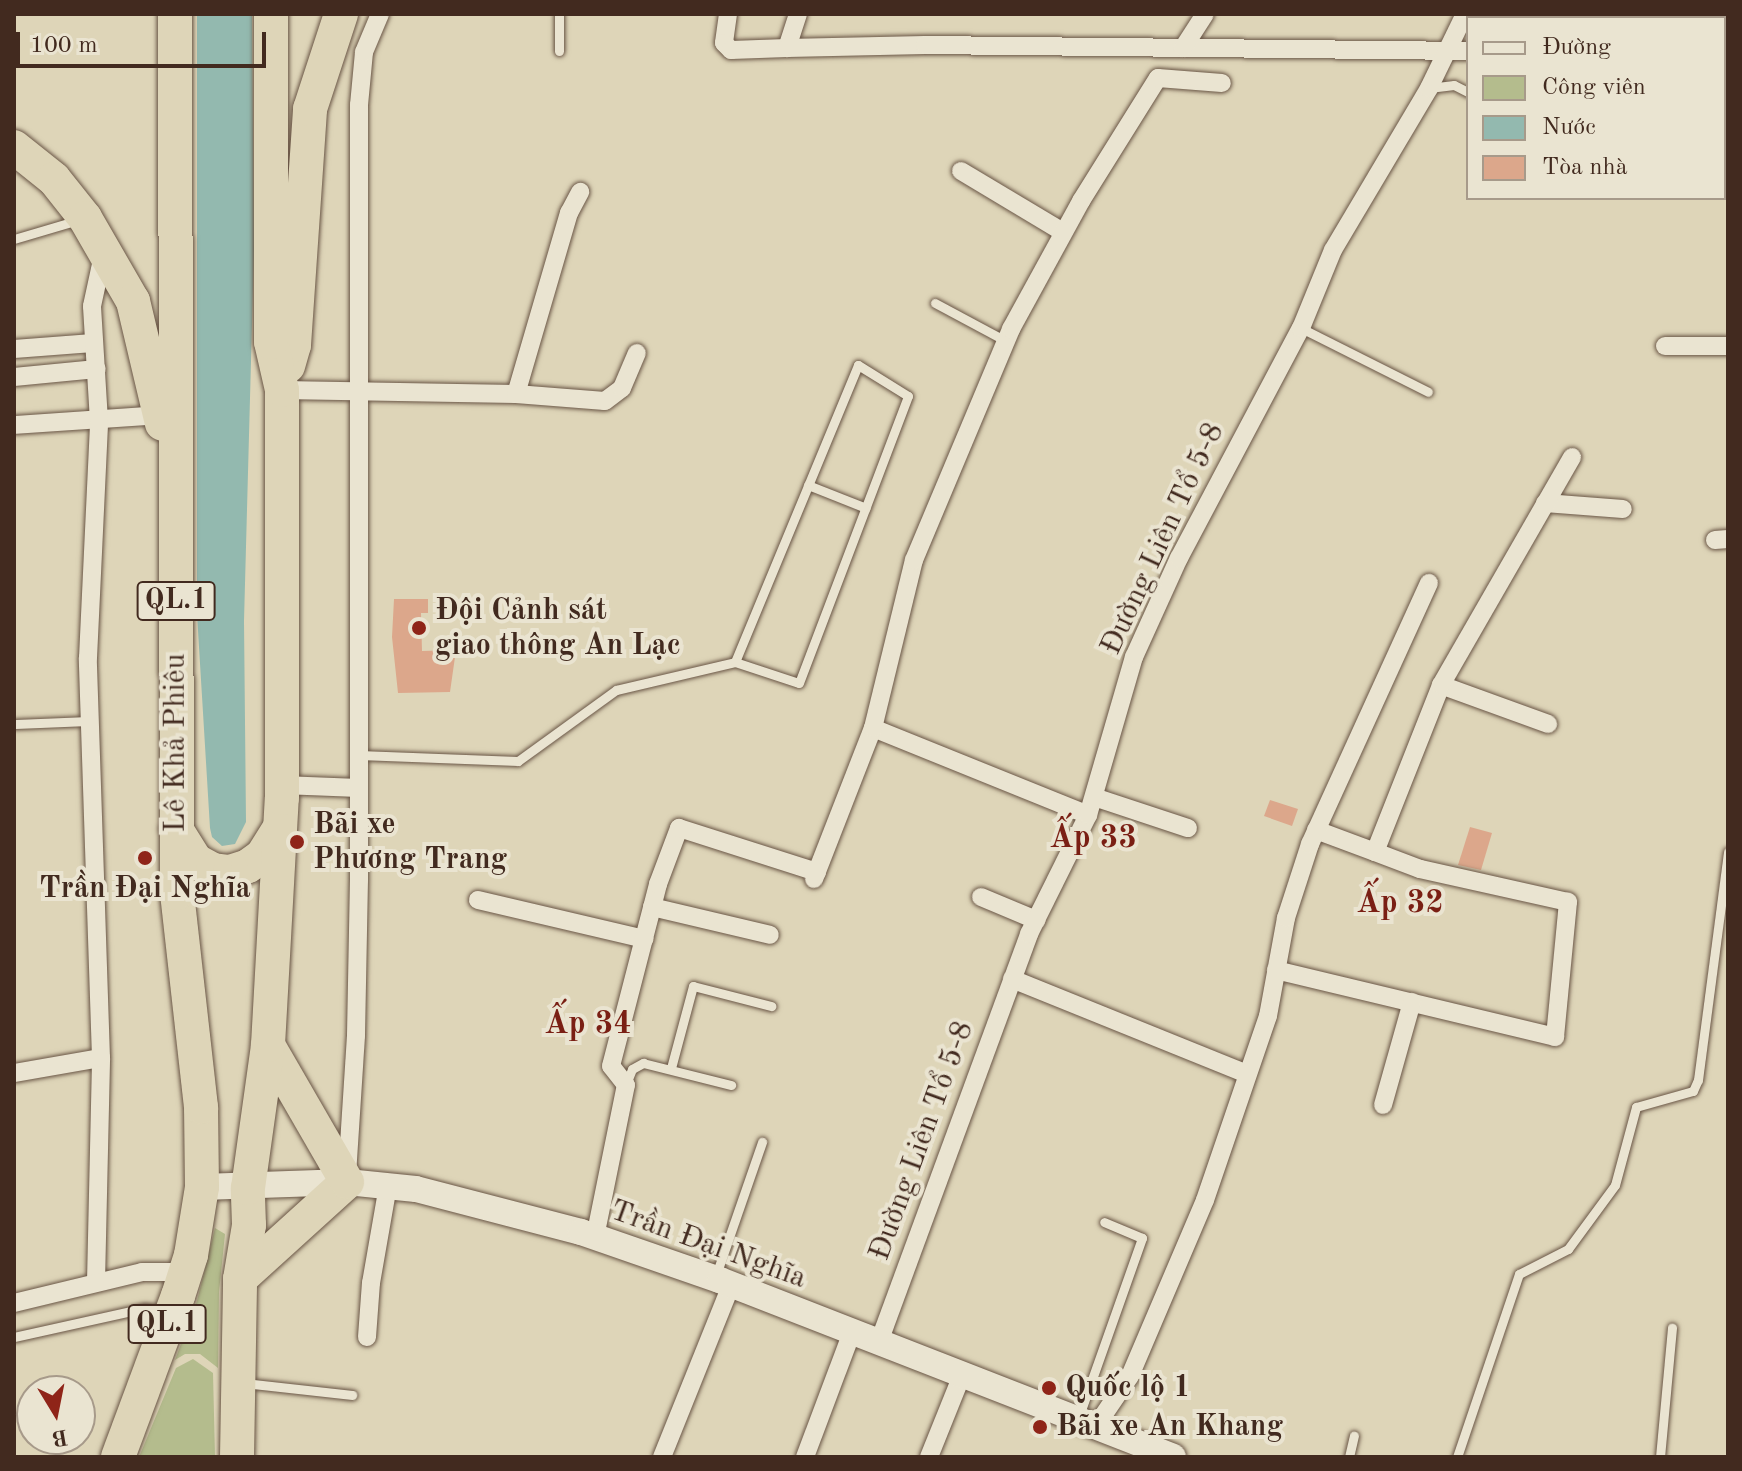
<!DOCTYPE html>
<meta charset="utf-8">
<style>
body{margin:0}
#map{position:relative;width:1742px;height:1471px;overflow:hidden;background:#ded5b8;font-family:"Old Standard TT",serif}
div>[style]{position:absolute}
.green>*{inset:0;background:#b4bc8d}
.water>*{inset:0;background:#93b9af}
.building>*{inset:0;background:#dca78b}
.roads{filter:drop-shadow(0 0 2px #695545) drop-shadow(0 0 2px #695545)}
.lane>*{height:9px;margin:-4.5px;padding:0 4.5px;transform-origin:4.5px;border-radius:4.5px;background:#eae4d1}
.street>*{height:18px;margin:-9px;padding:0 9px;transform-origin:9px;border-radius:9px;background:#eae4d1}
.secondary>*{height:26px;margin:-13px;padding:0 13px;transform-origin:13px;border-radius:13px;background:#eae4d1}
.highway>*{height:34px;margin:-17px;padding:0 17px;transform-origin:17px;border-radius:17px;background:#ded5b8}
.dots>*{width:22px;height:22px;translate:-50% -50%;box-sizing:border-box;border:4px solid #eae4d1;border-radius:50%}
span{translate:-50% -50%;white-space:nowrap;text-align:center;line-height:1.15;-webkit-text-stroke:8px #eae4d1;paint-order:stroke}
.shield-label span{padding:2px 6px;background:#eae4d1;border:2px solid;border-radius:6px;-webkit-text-stroke-width:0}
.shield-label{font-size:28px;color:#422a1f;font-weight:700}
.street-label{font-size:30px;color:#422a1f}
.poi-label{font-size:30px;color:#422a1f;font-weight:700}
.left{translate:0 -50%;text-align:left}
.neighbourhood-label{font-size:32px;color:#7a1f14;font-weight:700}
.frame{position:absolute;inset:0;border:16px solid #422a1f;pointer-events:none}
.legend{position:absolute;left:1466px;top:16px;width:260px;height:184px;box-sizing:border-box;background:#eae4d1;border:2px solid #a79a8a;margin:0;padding:10px 14px;list-style:none;font-size:24px;color:#422a1f}
.legend li{display:flex;align-items:center;gap:16px;height:40px}
.legend b{width:40px;border:2px solid #a79a8a}
.north{position:absolute;left:16px;top:1375px;width:80px;height:80px;box-sizing:border-box;background:#eae4d1;border:2px solid #a79a8a;border-radius:50%;rotate:170deg;font-size:22px;font-weight:700;line-height:32px;text-align:center;color:#422a1f}
.north::after{content:'';display:block;margin:auto;width:28px;height:36px;background:#8f2418;clip-path:polygon(50% 0,100% 100%,50% 72%,0 100%)}
.scale{position:absolute;left:16px;top:32px;width:250px;height:36px;box-sizing:border-box;border:4px solid #422a1f;border-top:0;padding-left:10px;font-size:24px;line-height:28px;white-space:nowrap;color:#422a1f;-webkit-text-stroke:6px #eae4d1;paint-order:stroke}
</style>
<div id="map">
<div class="green">
<div style="clip-path:polygon(215px 1228px,225px 1234px,219px 1292px,218px 1368px,200px 1354px,185px 1354px,175px 1360px,197px 1301px)"></div>
<div style="clip-path:polygon(193px 1359px,213px 1373px,215px 1457px,139px 1457px,176px 1368px)"></div>
</div>
<div class="water">
<div style="clip-path:polygon(197px 14px,252px 14px,254px 250px,244px 621px,246px 822px,235px 844px,222px 846px,212px 837px,210px 828px,197px 614px)"></div>
</div>
<div class="building">
<div style="clip-path:polygon(394px 599px,428px 599px,428px 613px,421px 613px,422px 651px,456px 650px,450px 692px,398px 693px,392px 637px)"></div>
<div style="clip-path:polygon(1270px 800px,1298px 809px,1292px 826px,1264px 816px)"></div>
<div style="clip-path:polygon(1470px 827px,1492px 833px,1481px 870px,1458px 865px)"></div>
</div>
<div class="roads">
<div class="lane">
<div style="left:559px;top:14px;width:37px;rotate:90deg"></div>
<div style="left:1429px;top:88px;width:25px;rotate:-7deg"></div>
<div style="left:1454px;top:85px;width:16px;rotate:27deg"></div>
<div style="left:14px;top:239px;width:67px;rotate:-16.5deg"></div>
<div style="left:935px;top:303px;width:81px;rotate:28.2deg"></div>
<div style="left:1301px;top:328px;width:142px;rotate:26.7deg"></div>
<div style="left:808px;top:485px;width:62px;rotate:21.6deg"></div>
<div style="left:14px;top:724px;width:76px;rotate:-2.3deg"></div>
<div style="left:359px;top:755px;width:159px;rotate:2.2deg"></div>
<div style="left:518px;top:761px;width:121px;rotate:-35.9deg"></div>
<div style="left:616px;top:690px;width:122px;rotate:-13.2deg"></div>
<div style="left:735px;top:662px;width:67px;rotate:18.2deg"></div>
<div style="left:799px;top:683px;width:307px;rotate:-69.2deg"></div>
<div style="left:908px;top:396px;width:59px;rotate:-148.2deg"></div>
<div style="left:858px;top:365px;width:321px;rotate:112.5deg"></div>
<div style="left:671px;top:1068px;width:85px;rotate:-75deg"></div>
<div style="left:693px;top:986px;width:81px;rotate:14.4deg"></div>
<div style="left:626px;top:1084px;width:16px;rotate:-68deg"></div>
<div style="left:632px;top:1069px;width:13px;rotate:-29deg"></div>
<div style="left:643px;top:1063px;width:91px;rotate:14deg"></div>
<div style="left:716px;top:1275px;width:141px;rotate:-70.9deg"></div>
<div style="left:14px;top:1337px;width:134px;rotate:-12.5deg"></div>
<div style="left:145px;top:1308px;width:22px;rotate:8deg"></div>
<div style="left:244px;top:1383px;width:109px;rotate:6.3deg"></div>
<div style="left:1079px;top:1416px;width:189px;rotate:-70.5deg"></div>
<div style="left:1142px;top:1238px;width:41px;rotate:-157.2deg"></div>
<div style="left:1349px;top:1457px;width:22px;rotate:-77deg"></div>
<div style="left:1457px;top:1457px;width:193px;rotate:-71.3deg"></div>
<div style="left:1519px;top:1274px;width:55px;rotate:-27deg"></div>
<div style="left:1568px;top:1249px;width:79px;rotate:-53.7deg"></div>
<div style="left:1615px;top:1185px;width:81px;rotate:-74.9deg"></div>
<div style="left:1636px;top:1107px;width:59px;rotate:-15.7deg"></div>
<div style="left:1693px;top:1091px;width:12px;rotate:-66deg"></div>
<div style="left:1698px;top:1080px;width:230px;rotate:-82.5deg"></div>
<div style="left:1660px;top:1457px;width:130px;rotate:-84.7deg"></div>
</div>
<div class="street">
<div style="left:728px;top:14px;width:29px;rotate:98deg"></div>
<div style="left:724px;top:43px;width:10px;rotate:45deg"></div>
<div style="left:731px;top:50px;width:56px;rotate:-2deg"></div>
<div style="left:798px;top:14px;width:36px;rotate:108deg"></div>
<div style="left:787px;top:48px;width:138px;rotate:-1.2deg"></div>
<div style="left:925px;top:45px;width:543px;rotate:0.63deg"></div>
<div style="left:1724px;top:20px;width:7px;rotate:-56deg"></div>
<div style="left:1183px;top:48px;width:40px;rotate:-57.1deg"></div>
<div style="left:1724px;top:48px;width:4px"></div>
<div style="left:961px;top:171px;width:119px;rotate:30.9deg"></div>
<div style="left:1665px;top:346px;width:63px"></div>
<div style="left:14px;top:349px;width:79px;rotate:-4.3deg"></div>
<div style="left:14px;top:377px;width:83px;rotate:-5.5deg"></div>
<div style="left:282px;top:390px;width:234px;rotate:1deg"></div>
<div style="left:516px;top:394px;width:89px;rotate:4.5deg"></div>
<div style="left:605px;top:401px;width:21px;rotate:-37deg"></div>
<div style="left:622px;top:388px;width:38px;rotate:-67deg"></div>
<div style="left:516px;top:394px;width:189px;rotate:-73.7deg"></div>
<div style="left:569px;top:213px;width:24px;rotate:-62deg"></div>
<div style="left:14px;top:425px;width:146px;rotate:-3.9deg"></div>
<div style="left:1545px;top:503px;width:78px;rotate:4.4deg"></div>
<div style="left:1715px;top:540px;width:13px;rotate:-4deg"></div>
<div style="left:1441px;top:685px;width:114px;rotate:20deg"></div>
<div style="left:873px;top:728px;width:232px;rotate:22deg"></div>
<div style="left:282px;top:785px;width:77px;rotate:2.2deg"></div>
<div style="left:1094px;top:797px;width:99px;rotate:18.3deg"></div>
<div style="left:1316px;top:830px;width:63px;rotate:20.4deg"></div>
<div style="left:1375px;top:852px;width:180px;rotate:-68.4deg"></div>
<div style="left:1441px;top:685px;width:263px;rotate:-60.1deg"></div>
<div style="left:814px;top:879px;width:162px;rotate:-68.7deg"></div>
<div style="left:873px;top:728px;width:173px;rotate:-76.3deg"></div>
<div style="left:914px;top:560px;width:251px;rotate:-67.2deg"></div>
<div style="left:1011px;top:329px;width:146px;rotate:-61.3deg"></div>
<div style="left:1081px;top:201px;width:145px;rotate:-58deg"></div>
<div style="left:1158px;top:78px;width:64px;rotate:4.5deg"></div>
<div style="left:981px;top:897px;width:60px;rotate:22.7deg"></div>
<div style="left:478px;top:900px;width:171px;rotate:13.2deg"></div>
<div style="left:652px;top:907px;width:121px;rotate:13.3deg"></div>
<div style="left:1276px;top:970px;width:287px;rotate:13.5deg"></div>
<div style="left:1555px;top:1037px;width:136px;rotate:-84.5deg"></div>
<div style="left:1568px;top:902px;width:152px;rotate:-167.4deg"></div>
<div style="left:1420px;top:869px;width:48px;rotate:-159.3deg"></div>
<div style="left:1012px;top:979px;width:253px;rotate:22deg"></div>
<div style="left:14px;top:1073px;width:88px;rotate:-9.8deg"></div>
<div style="left:1383px;top:1105px;width:107px;rotate:-74.3deg"></div>
<div style="left:347px;top:1175px;width:140px;rotate:-86.3deg"></div>
<div style="left:356px;top:1035px;width:155px;rotate:-88.9deg"></div>
<div style="left:359px;top:880px;width:775px;rotate:-90deg"></div>
<div style="left:359px;top:105px;width:53px;rotate:-84.6deg"></div>
<div style="left:364px;top:52px;width:41px;rotate:-67.2deg"></div>
<div style="left:595px;top:1237px;width:155px;rotate:-78.5deg"></div>
<div style="left:626px;top:1085px;width:24px;rotate:-128deg"></div>
<div style="left:611px;top:1066px;width:188px;rotate:-75.5deg"></div>
<div style="left:658px;top:884px;width:60px;rotate:-69.4deg"></div>
<div style="left:679px;top:828px;width:145px;rotate:17.7deg"></div>
<div style="left:96px;top:1282px;width:224px;rotate:-88.7deg"></div>
<div style="left:101px;top:1058px;width:400px;rotate:-91.9deg"></div>
<div style="left:88px;top:658px;width:237px;rotate:-87.3deg"></div>
<div style="left:99px;top:421px;width:115px;rotate:-93.5deg"></div>
<div style="left:92px;top:306px;width:52px;rotate:-77.8deg"></div>
<div style="left:14px;top:1303px;width:132px;rotate:-13.6deg"></div>
<div style="left:142px;top:1272px;width:44px"></div>
<div style="left:367px;top:1337px;width:54px;rotate:-85.8deg"></div>
<div style="left:371px;top:1283px;width:98px;rotate:-80.1deg"></div>
<div style="left:879px;top:1342px;width:435px;rotate:-69.8deg"></div>
<div style="left:1029px;top:934px;width:133px;rotate:-63.6deg"></div>
<div style="left:1088px;top:815px;width:165px;rotate:-73.8deg"></div>
<div style="left:1134px;top:657px;width:109px;rotate:-65.6deg"></div>
<div style="left:1179px;top:558px;width:260px;rotate:-62.1deg"></div>
<div style="left:1301px;top:328px;width:84px;rotate:-67.7deg"></div>
<div style="left:1333px;top:250px;width:188px;rotate:-59.3deg"></div>
<div style="left:1429px;top:88px;width:82px;rotate:-64.1deg"></div>
<div style="left:1096px;top:1426px;width:60px;rotate:-55.8deg"></div>
<div style="left:1130px;top:1376px;width:191px;rotate:-66.9deg"></div>
<div style="left:1205px;top:1200px;width:194px;rotate:-71.1deg"></div>
<div style="left:1268px;top:1016px;width:100px;rotate:-79.6deg"></div>
<div style="left:1286px;top:918px;width:78px;rotate:-72deg"></div>
<div style="left:1310px;top:844px;width:287px;rotate:-65.5deg"></div>
<div style="left:662px;top:1457px;width:185px;rotate:-68.1deg"></div>
<div style="left:805px;top:1457px;width:134px;rotate:-69.4deg"></div>
<div style="left:929px;top:1457px;width:88px;rotate:-68.1deg"></div>
</div>
<div class="secondary">
<div style="left:202px;top:1187px;width:145px;rotate:-2deg"></div>
<div style="left:347px;top:1182px;width:69px;rotate:5.8deg"></div>
<div style="left:416px;top:1189px;width:171px;rotate:14.6deg"></div>
<div style="left:581px;top:1232px;width:147px;rotate:19.1deg"></div>
<div style="left:720px;top:1280px;width:486px;rotate:21.3deg"></div>
</div>
<div class="highway">
<div style="left:14px;top:147px;width:51px;rotate:38.7deg"></div>
<div style="left:54px;top:179px;width:50px;rotate:51.5deg"></div>
<div style="left:85px;top:218px;width:96px;rotate:60deg"></div>
<div style="left:133px;top:301px;width:126px;rotate:76.7deg"></div>
<div style="left:288px;top:366px;width:22px;rotate:-74deg"></div>
<div style="left:294px;top:345px;width:237px;rotate:-86.1deg"></div>
<div style="left:310px;top:109px;width:100px;rotate:-71.9deg"></div>
<div style="left:176px;top:829px;width:36px;rotate:58deg"></div>
<div style="left:195px;top:860px;width:21px;rotate:29deg"></div>
<div style="left:213px;top:870px;width:17px;rotate:7deg"></div>
<div style="left:230px;top:872px;width:19px;rotate:-18deg"></div>
<div style="left:248px;top:866px;width:17px;rotate:-36deg"></div>
<div style="left:262px;top:856px;width:34px;rotate:-58deg"></div>
<div style="left:240px;top:1279px;width:144px;rotate:-42.2deg"></div>
<div style="left:347px;top:1182px;width:158px;rotate:-120deg"></div>
<div style="left:118px;top:1457px;width:172px;rotate:-69.6deg"></div>
<div style="left:178px;top:1296px;width:43px;rotate:-72.4deg"></div>
<div style="left:191px;top:1255px;width:69px;rotate:-80.8deg"></div>
<div style="left:202px;top:1187px;width:80px;rotate:-90.7deg"></div>
<div style="left:201px;top:1107px;width:215px;rotate:-96.4deg"></div>
<div style="left:177px;top:893px;width:879px;rotate:-90.13deg"></div>
<div style="left:237px;top:1457px;width:178px;rotate:-89deg"></div>
<div style="left:240px;top:1279px;width:55px;rotate:-80.5deg"></div>
<div style="left:249px;top:1225px;width:37px;rotate:-92deg"></div>
<div style="left:248px;top:1188px;width:144px;rotate:-82deg"></div>
<div style="left:268px;top:1045px;width:247px;rotate:-86.8deg"></div>
<div style="left:282px;top:798px;width:408px;rotate:-90deg"></div>
<div style="left:282px;top:390px;width:49px;rotate:-102.9deg"></div>
<div style="left:271px;top:342px;width:328px;rotate:-90deg"></div>
</div>
</div>
<div class="dots">
<div style="left:419px;top:628px;background:#8f2418"></div>
<div style="left:297px;top:842px;background:#8f2418"></div>
<div style="left:145px;top:858px;background:#8f2418"></div>
<div style="left:1049px;top:1388px;background:#8f2418"></div>
<div style="left:1040px;top:1427px;background:#8f2418"></div>
</div>
<div class="shield-label">
<span style="left:176px;top:601px">QL.1</span>
<span style="left:167px;top:1324px">QL.1</span>
</div>
<div class="street-label">
<span style="left:1163px;top:539px;rotate:-65deg">Đường Liên Tổ 5-8</span>
<span style="left:176px;top:743px;rotate:-90deg">Lê Khả Phiêu</span>
<span style="left:922px;top:1141px;rotate:-70deg">Đường Liên Tổ 5-8</span>
<span style="left:708px;top:1245px;rotate:20deg">Trần Đại Nghĩa</span>
</div>
<div class="poi-label">
<span class="left" style="left:435px;top:628px">Đội Cảnh sát<br>giao thông An Lạc</span>
<span class="left" style="left:313px;top:842px">Bãi xe<br>Phương Trang</span>
<span style="left:145px;top:889px">Trần Đại Nghĩa</span>
<span class="left" style="left:1065px;top:1388px">Quốc lộ 1</span>
<span class="left" style="left:1056px;top:1427px">Bãi xe An Khang</span>
</div>
<div class="neighbourhood-label">
<span style="left:1093px;top:839px">Ấp 33</span>
<span style="left:1400px;top:904px">Ấp 32</span>
<span style="left:588px;top:1025px">Ấp 34</span>
</div>
<div class="frame"></div>
<ul class="legend">
<li><b style="height:10px;background:#eae4d1"></b>Đường</li>
<li><b style="height:22px;background:#b4bc8d"></b>Công viên</li>
<li><b style="height:22px;background:#93b9af"></b>Nước</li>
<li><b style="height:22px;background:#dca78b"></b>Tòa nhà</li>
</ul>
<div class="north">B</div>
<div class="scale">100 m</div>
</div>
